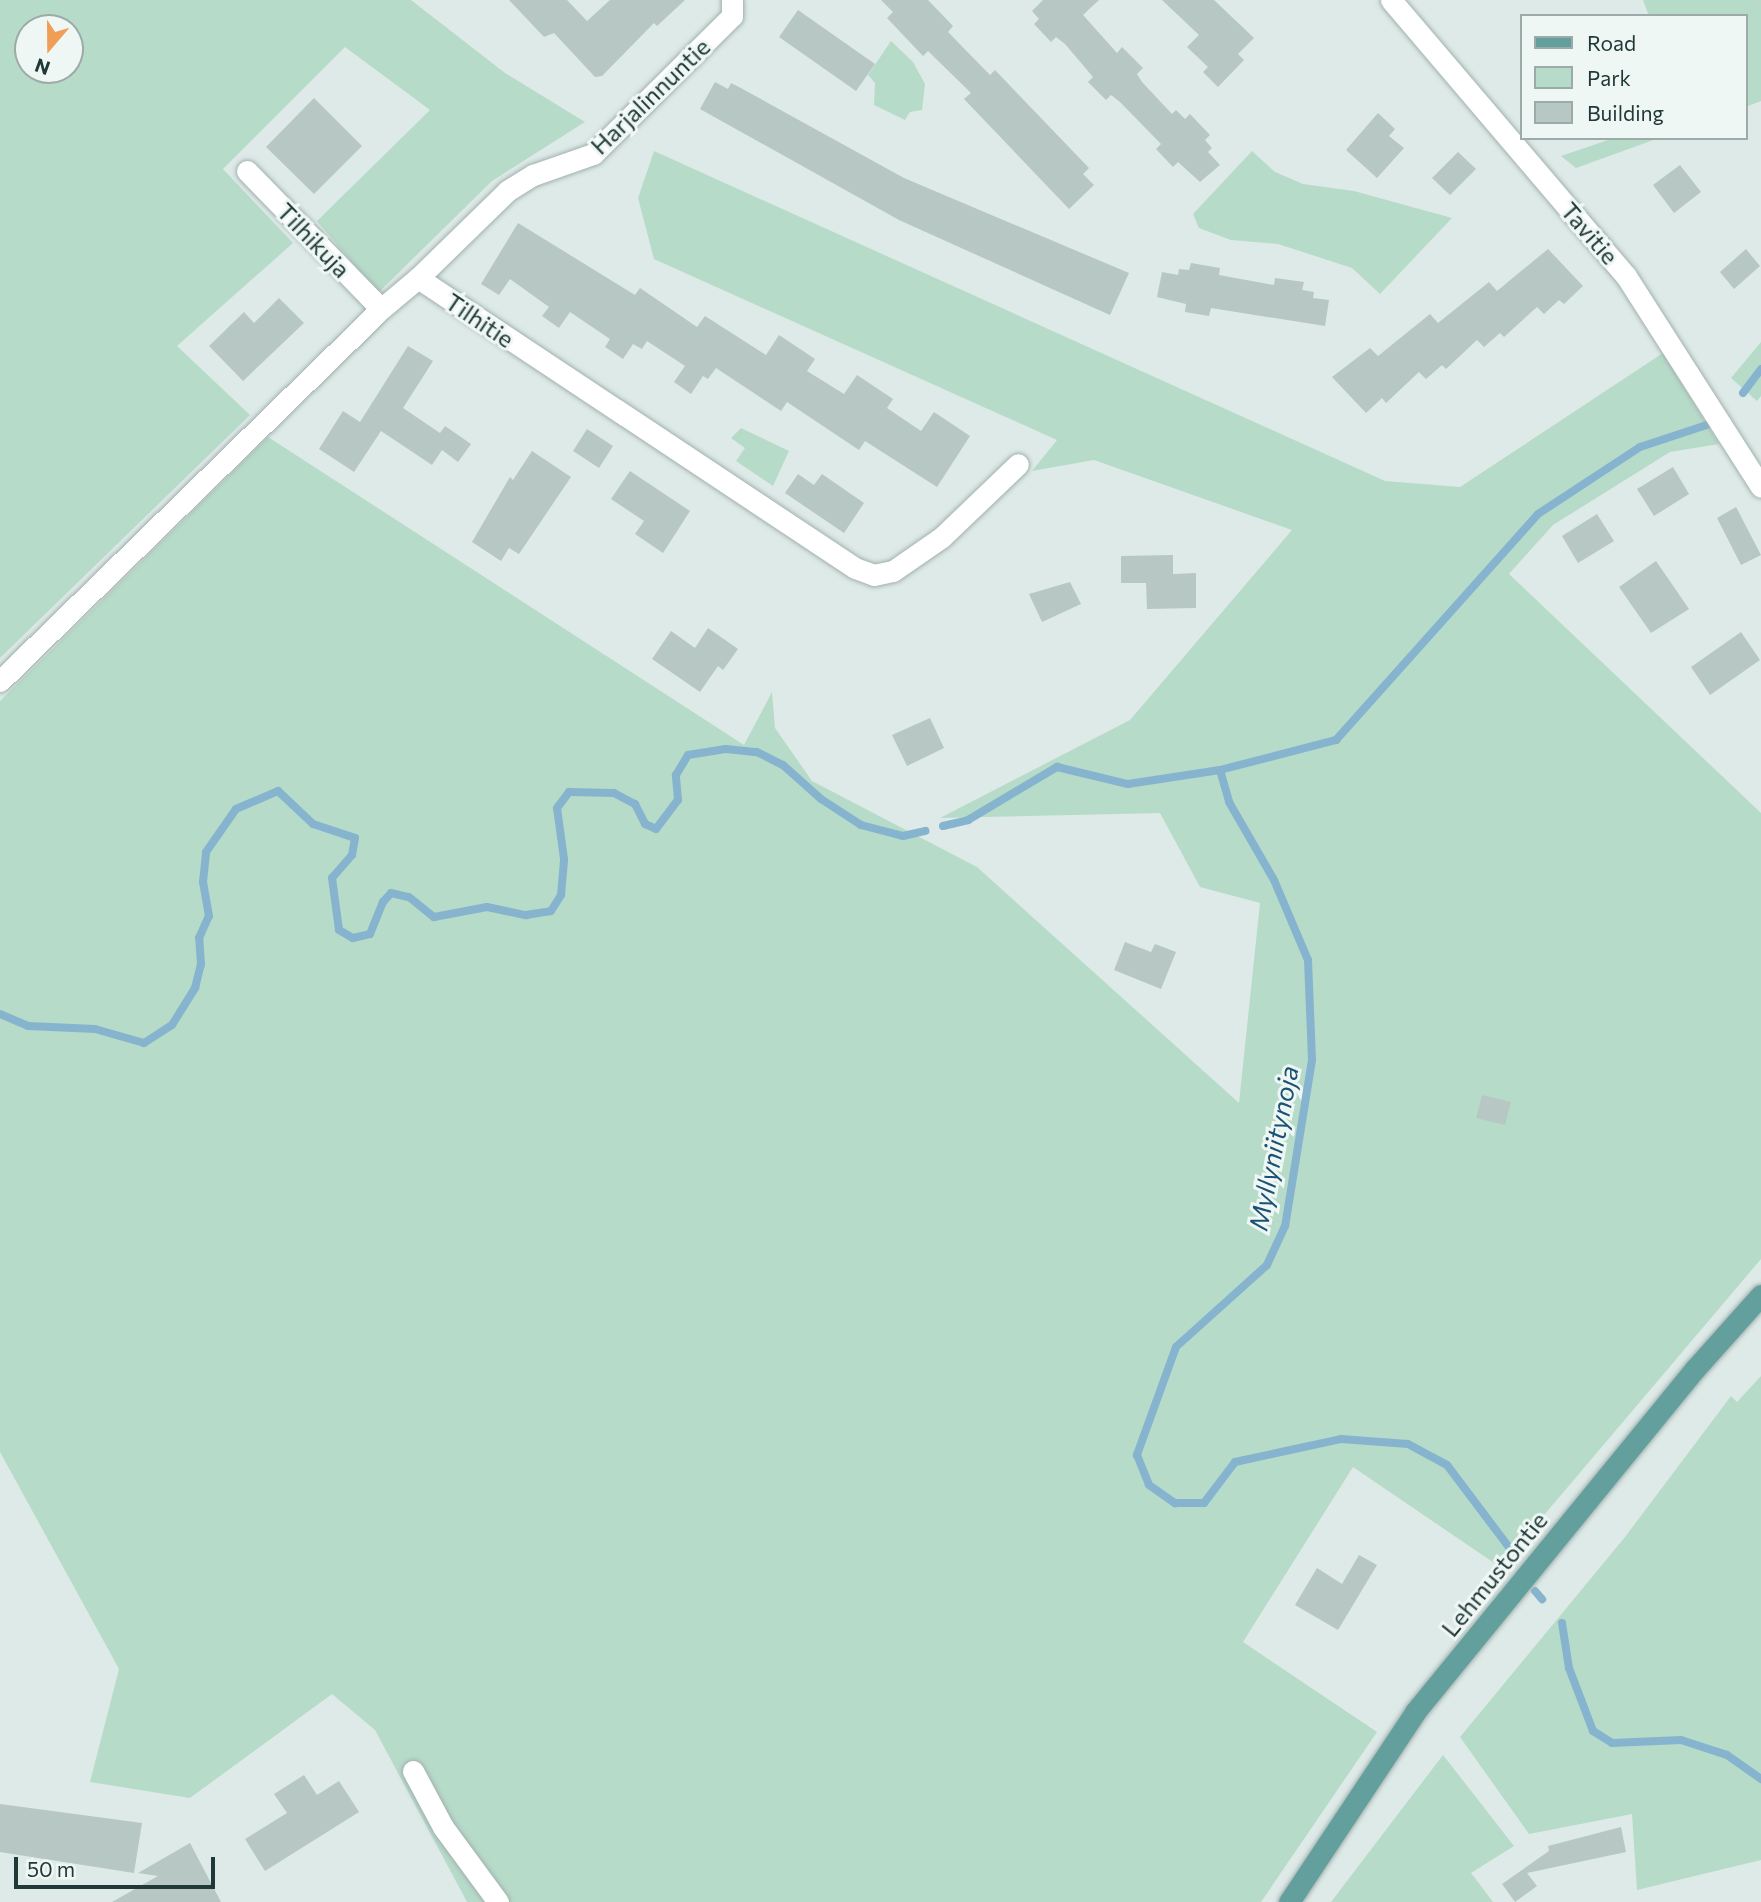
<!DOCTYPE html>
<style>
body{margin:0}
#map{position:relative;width:1761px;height:1902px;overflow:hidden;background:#deeae7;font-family:Commissioner,sans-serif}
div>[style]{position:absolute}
.green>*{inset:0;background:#b7dbc9}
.stream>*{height:8px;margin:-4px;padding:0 4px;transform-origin:4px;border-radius:4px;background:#86b4cf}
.building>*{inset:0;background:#b7c7c4}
.roads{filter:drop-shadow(0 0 2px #a1b1af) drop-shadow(0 0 2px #a1b1af)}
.minor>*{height:21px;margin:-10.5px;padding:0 10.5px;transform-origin:10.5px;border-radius:10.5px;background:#fff}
.major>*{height:21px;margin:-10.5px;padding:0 10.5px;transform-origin:10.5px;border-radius:10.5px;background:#639f9d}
span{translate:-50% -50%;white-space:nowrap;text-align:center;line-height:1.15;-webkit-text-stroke:6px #eff7f4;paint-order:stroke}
.street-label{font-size:24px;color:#203938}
.water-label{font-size:26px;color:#1b5274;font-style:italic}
.legend{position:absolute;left:1520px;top:14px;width:228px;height:126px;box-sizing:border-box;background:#eff7f4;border:2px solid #9caba9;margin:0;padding:9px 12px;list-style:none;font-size:21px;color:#203938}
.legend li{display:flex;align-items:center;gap:14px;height:35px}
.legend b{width:35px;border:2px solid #9caba9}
.north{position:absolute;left:14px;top:14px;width:70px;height:70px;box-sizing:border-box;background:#eff7f4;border:2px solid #9caba9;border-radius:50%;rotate:200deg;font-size:19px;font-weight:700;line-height:28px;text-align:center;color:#203938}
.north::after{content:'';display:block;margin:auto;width:24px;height:32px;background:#f09d56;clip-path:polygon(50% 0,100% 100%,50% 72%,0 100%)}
.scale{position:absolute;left:14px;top:1857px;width:201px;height:32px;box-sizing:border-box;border:4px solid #203938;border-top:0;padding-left:9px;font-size:21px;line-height:24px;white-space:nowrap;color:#203938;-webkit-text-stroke:5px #eff7f4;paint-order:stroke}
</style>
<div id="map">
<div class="green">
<div style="clip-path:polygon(evenodd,0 0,411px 0,505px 73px,585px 122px,492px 181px,378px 293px,317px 221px,430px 110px,345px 47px,223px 169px,293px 243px,177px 346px,250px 415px,0 658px,0 0,28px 28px,70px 28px,70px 70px,28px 70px,28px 28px)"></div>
<div style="clip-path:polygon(1643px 0,1761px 0,1761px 101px,1745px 107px,1745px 16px,1649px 16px)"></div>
<div style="clip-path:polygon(891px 41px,913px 62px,925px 84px,922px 110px,910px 112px,905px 120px,874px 105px,875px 83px,868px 75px)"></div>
<div style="clip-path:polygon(1614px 138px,1659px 138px,1576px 168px,1561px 156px)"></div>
<div style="clip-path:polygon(654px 151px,1385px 481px,1460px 487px,1663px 353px,1719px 444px,1670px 452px,1553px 525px,1509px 574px,1761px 813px,1761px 1259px,1500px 1567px,1353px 1467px,1243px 1642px,1377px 1732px,1261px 1902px,467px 1902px,375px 1730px,332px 1694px,190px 1798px,90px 1782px,119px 1669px,0 1452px,0 701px,268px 437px,744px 745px,772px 692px,775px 728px,812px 781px,977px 867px,1239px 1103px,1260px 903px,1200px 887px,1160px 813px,940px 818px,1130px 720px,1292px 530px,1094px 460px,1032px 471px,1057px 440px,654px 259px,638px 198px)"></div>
<div style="clip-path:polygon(1252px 151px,1275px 172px,1303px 184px,1354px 191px,1452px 218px,1380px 294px,1352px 268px,1278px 244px,1231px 240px,1199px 228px,1193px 214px)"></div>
<div style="clip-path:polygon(1761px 342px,1761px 396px,1757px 401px,1731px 378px)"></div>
<div style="clip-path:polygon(741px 428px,789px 451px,773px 486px,736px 461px,745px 448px,731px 438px)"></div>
<div style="clip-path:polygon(1761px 1376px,1761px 1860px,1637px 1890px,1632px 1814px,1529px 1834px,1460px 1737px,1625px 1537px,1731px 1396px,1737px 1402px)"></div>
<div style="clip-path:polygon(1443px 1755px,1514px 1846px,1471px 1873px,1493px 1902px,1331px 1902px)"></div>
</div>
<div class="stream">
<div style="left:1743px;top:393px;width:30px;rotate:-53deg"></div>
<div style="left:1220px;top:770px;width:33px;rotate:74deg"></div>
<div style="left:1229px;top:802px;width:90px;rotate:60deg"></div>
<div style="left:1274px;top:880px;width:87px;rotate:67deg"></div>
<div style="left:1308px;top:960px;width:100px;rotate:87.7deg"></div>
<div style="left:1312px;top:1060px;width:168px;rotate:99.2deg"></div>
<div style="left:1285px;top:1226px;width:43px;rotate:114.8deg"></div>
<div style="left:1267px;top:1265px;width:122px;rotate:138deg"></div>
<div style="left:1176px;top:1347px;width:115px;rotate:109.9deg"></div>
<div style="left:1137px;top:1455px;width:32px;rotate:68deg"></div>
<div style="left:1149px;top:1485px;width:32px;rotate:35deg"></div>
<div style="left:1175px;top:1503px;width:29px"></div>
<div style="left:1204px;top:1503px;width:51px;rotate:-52.9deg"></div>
<div style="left:1235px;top:1462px;width:108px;rotate:-12.2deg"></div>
<div style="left:1341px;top:1439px;width:67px;rotate:4.3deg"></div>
<div style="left:1408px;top:1444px;width:44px;rotate:28.3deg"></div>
<div style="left:1447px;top:1465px;width:106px;rotate:53deg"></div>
<div style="left:943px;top:826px;width:26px;rotate:-13deg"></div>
<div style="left:968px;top:820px;width:104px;rotate:-30.8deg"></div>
<div style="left:1057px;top:767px;width:73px;rotate:13.5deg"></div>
<div style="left:1128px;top:784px;width:93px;rotate:-8.7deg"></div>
<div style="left:1220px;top:770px;width:120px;rotate:-14.5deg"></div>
<div style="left:1336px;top:740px;width:303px;rotate:-48.2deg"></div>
<div style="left:1538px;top:514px;width:122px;rotate:-33.3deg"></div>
<div style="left:1640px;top:447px;width:71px;rotate:-18.2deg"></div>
<div style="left:0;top:1014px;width:30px;rotate:23deg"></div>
<div style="left:28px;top:1026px;width:67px;rotate:2.6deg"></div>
<div style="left:95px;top:1029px;width:51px;rotate:15.9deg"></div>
<div style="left:144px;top:1043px;width:33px;rotate:-33deg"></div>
<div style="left:172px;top:1025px;width:44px;rotate:-58.1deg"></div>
<div style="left:195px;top:988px;width:25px;rotate:-76deg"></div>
<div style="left:201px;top:964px;width:26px;rotate:-94deg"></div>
<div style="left:199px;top:938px;width:24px;rotate:-66deg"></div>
<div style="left:209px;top:916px;width:35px;rotate:-100deg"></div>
<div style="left:203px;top:882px;width:30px;rotate:-84deg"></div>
<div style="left:206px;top:852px;width:52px;rotate:-55.1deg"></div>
<div style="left:236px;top:809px;width:46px;rotate:-23.2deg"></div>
<div style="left:278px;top:791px;width:48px;rotate:43.3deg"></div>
<div style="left:313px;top:824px;width:44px;rotate:18.4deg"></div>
<div style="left:355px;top:838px;width:17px;rotate:100deg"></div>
<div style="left:352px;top:855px;width:30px;rotate:131deg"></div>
<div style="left:332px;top:878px;width:52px;rotate:82.3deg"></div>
<div style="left:339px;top:930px;width:16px;rotate:30deg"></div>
<div style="left:353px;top:938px;width:17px;rotate:-13deg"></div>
<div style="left:370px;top:934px;width:35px;rotate:-68deg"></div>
<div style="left:383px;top:902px;width:12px;rotate:-48deg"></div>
<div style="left:391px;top:893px;width:18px;rotate:13deg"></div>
<div style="left:409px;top:897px;width:32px;rotate:39deg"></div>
<div style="left:434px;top:917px;width:54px;rotate:-10.7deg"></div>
<div style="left:487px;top:907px;width:40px;rotate:12deg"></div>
<div style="left:526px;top:915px;width:25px;rotate:-9deg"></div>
<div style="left:551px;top:911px;width:19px;rotate:-58deg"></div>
<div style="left:561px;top:895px;width:36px;rotate:-85deg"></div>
<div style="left:564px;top:859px;width:51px;rotate:-97.8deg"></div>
<div style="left:557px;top:808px;width:20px;rotate:-53deg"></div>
<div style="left:569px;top:792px;width:45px;rotate:1.3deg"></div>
<div style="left:614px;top:793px;width:24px;rotate:28deg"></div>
<div style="left:635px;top:804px;width:22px;rotate:63deg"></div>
<div style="left:645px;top:824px;width:12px;rotate:24deg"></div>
<div style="left:656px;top:829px;width:36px;rotate:-53deg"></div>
<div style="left:678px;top:800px;width:25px;rotate:-95deg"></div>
<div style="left:676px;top:775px;width:23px;rotate:-59deg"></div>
<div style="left:688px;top:755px;width:38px;rotate:-9deg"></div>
<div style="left:726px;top:749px;width:31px;rotate:6deg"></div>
<div style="left:757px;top:752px;width:29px;rotate:27deg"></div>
<div style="left:783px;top:765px;width:51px;rotate:41.8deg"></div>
<div style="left:821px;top:799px;width:48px;rotate:33deg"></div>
<div style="left:861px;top:825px;width:43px;rotate:14.7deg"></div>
<div style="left:903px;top:836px;width:23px;rotate:-13deg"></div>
<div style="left:1535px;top:1591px;width:11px;rotate:49deg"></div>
<div style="left:1562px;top:1623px;width:46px;rotate:81.2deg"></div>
<div style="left:1569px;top:1668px;width:67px;rotate:69.1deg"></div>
<div style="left:1593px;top:1731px;width:22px;rotate:32deg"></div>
<div style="left:1612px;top:1743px;width:69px;rotate:-2.5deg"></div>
<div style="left:1681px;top:1740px;width:48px;rotate:18.1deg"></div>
<div style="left:1727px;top:1755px;width:42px;rotate:35.2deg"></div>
</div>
<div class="building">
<div style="clip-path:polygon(509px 0,567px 0,587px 21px,610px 0,685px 0,657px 26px,654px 23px,602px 76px,595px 77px,554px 33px,544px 37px)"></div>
<div style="clip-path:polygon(881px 0,928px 0,953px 26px,948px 32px,990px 75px,995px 70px,1089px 168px,1083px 174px,1094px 185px,1069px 209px,964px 99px,971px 93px,928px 51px,923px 56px,887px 18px,893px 12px)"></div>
<div style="clip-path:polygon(1043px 0,1099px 0,1083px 15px,1117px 53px,1122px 47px,1143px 68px,1137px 74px,1142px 82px,1172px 114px,1176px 110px,1185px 119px,1190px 114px,1210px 135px,1205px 140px,1212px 148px,1208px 152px,1220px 165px,1200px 182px,1178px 162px,1173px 167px,1156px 149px,1161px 144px,1120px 102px,1111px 95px,1106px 100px,1088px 82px,1093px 77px,1065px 44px,1056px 37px,1051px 42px,1034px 24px,1039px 19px,1032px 11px)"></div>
<div style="clip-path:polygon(1162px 0,1214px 0,1254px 38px,1238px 54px,1244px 60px,1218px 87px,1203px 72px,1208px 67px,1187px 47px,1199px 35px)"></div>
<div style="clip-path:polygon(798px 10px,875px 64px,856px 91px,779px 37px)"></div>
<div style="clip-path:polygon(715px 82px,728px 89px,731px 83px,739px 87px,904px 178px,1129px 273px,1110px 315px,899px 220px,700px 109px)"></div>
<div style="clip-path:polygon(314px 98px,362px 146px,314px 194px,266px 147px)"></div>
<div style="clip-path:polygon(1378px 113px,1395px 129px,1389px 136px,1404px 148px,1377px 178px,1346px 150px)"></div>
<div style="clip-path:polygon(1458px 152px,1476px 169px,1450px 195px,1432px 178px)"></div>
<div style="clip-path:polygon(1680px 165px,1701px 192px,1674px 213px,1653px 185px)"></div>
<div style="clip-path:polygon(518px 223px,635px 295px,640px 288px,697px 327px,705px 316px,766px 355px,779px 335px,815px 359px,807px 371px,844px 394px,857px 375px,893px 399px,887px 408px,921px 431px,934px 412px,970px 436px,937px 487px,865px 441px,859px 450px,787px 402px,781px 411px,716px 368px,708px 379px,703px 376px,691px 394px,674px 382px,685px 366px,647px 341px,642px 349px,633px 344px,623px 359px,605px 347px,610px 339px,570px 312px,559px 328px,542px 316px,549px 307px,510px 279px,499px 295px,481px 284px)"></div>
<div style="clip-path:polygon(1548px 249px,1583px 286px,1564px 304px,1559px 300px,1544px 314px,1537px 307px,1504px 337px,1500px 333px,1484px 347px,1477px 340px,1446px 369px,1442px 365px,1426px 379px,1419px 372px,1386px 403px,1382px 398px,1366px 413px,1332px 377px,1370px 348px,1378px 356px,1430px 314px,1438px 323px,1489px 282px,1497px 291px)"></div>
<div style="clip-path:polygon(1746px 249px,1760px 266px,1734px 289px,1720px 272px)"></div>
<div style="clip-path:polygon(1191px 263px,1220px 268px,1219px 275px,1274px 285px,1275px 278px,1304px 282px,1302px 290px,1314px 292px,1313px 298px,1329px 300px,1325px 326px,1211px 308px,1209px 316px,1185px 312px,1186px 304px,1157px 297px,1162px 272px,1178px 275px,1179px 269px,1189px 270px)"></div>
<div style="clip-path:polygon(279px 298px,304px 323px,243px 381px,209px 346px,244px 312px,254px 323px)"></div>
<div style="clip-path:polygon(408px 346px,433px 361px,403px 408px,440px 433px,445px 426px,471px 444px,458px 462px,442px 450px,432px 465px,381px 431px,354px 472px,319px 449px,343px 411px,360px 422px)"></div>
<div style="clip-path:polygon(587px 429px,613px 446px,599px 468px,573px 451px)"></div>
<div style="clip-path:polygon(532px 451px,571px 477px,519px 554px,509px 548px,501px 561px,472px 542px,510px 477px,513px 480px)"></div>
<div style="clip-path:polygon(1673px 467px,1689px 494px,1654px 516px,1637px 489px)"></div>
<div style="clip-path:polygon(630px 471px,690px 511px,663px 553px,635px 534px,644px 521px,611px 499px)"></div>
<div style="clip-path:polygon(798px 474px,814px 485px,822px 474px,864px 503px,844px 533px,785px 493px)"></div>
<div style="clip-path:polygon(1736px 507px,1761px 555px,1741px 565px,1717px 518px)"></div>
<div style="clip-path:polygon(1597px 514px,1614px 541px,1578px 563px,1562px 536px)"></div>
<div style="clip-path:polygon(1173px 555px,1173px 574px,1196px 573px,1196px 608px,1147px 609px,1146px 583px,1121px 583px,1121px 556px)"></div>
<div style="clip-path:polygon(1656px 561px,1689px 609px,1651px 633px,1619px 587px)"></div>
<div style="clip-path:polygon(1070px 582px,1081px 604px,1042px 622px,1029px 594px)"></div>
<div style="clip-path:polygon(708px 628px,738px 649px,723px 670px,718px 666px,700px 692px,652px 659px,671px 631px,695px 648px)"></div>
<div style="clip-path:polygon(1741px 632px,1760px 660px,1710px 695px,1691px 667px)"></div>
<div style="clip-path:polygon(930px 718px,944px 748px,907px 766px,892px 735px)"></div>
<div style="clip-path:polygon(1125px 942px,1151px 952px,1155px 944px,1176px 952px,1161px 989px,1114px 970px)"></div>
<div style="clip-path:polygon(1482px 1095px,1511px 1102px,1505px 1125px,1476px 1118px)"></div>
<div style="clip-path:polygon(1359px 1555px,1377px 1565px,1338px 1630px,1295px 1605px,1317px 1568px,1342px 1584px)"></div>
<div style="clip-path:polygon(304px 1775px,317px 1795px,339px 1781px,359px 1812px,265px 1871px,245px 1839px,287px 1813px,274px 1794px)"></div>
<div style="clip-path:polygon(0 1804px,142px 1823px,134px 1873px,0 1852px)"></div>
<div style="clip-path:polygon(1621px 1827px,1626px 1852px,1527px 1873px,1537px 1886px,1515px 1902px,1502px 1884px,1549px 1851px,1548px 1846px)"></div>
<div style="clip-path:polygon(190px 1843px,221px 1902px,112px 1902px,158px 1876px,138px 1873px)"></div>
</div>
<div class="roads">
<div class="minor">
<div style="left:1391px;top:0;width:362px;rotate:49.6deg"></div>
<div style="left:1626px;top:276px;width:250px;rotate:57.4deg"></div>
<div style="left:247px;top:171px;width:192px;rotate:45.8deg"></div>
<div style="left:418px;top:278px;width:124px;rotate:-44.3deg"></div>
<div style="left:507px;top:191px;width:31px;rotate:-32deg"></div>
<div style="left:533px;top:175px;width:64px;rotate:-19.3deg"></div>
<div style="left:593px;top:154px;width:196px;rotate:-44.8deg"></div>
<div style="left:732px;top:16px;width:16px;rotate:-90deg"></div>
<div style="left:0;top:681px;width:532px;rotate:-44.32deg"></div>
<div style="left:381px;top:309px;width:48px;rotate:-40deg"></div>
<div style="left:418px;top:278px;width:524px;rotate:33.57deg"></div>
<div style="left:855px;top:568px;width:20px;rotate:20deg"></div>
<div style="left:874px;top:575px;width:19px;rotate:-12deg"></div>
<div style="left:893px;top:571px;width:60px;rotate:-34.8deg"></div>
<div style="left:942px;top:537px;width:105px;rotate:-43.8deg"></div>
<div style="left:413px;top:1771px;width:64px;rotate:61.8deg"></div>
<div style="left:443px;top:1827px;width:93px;rotate:53.7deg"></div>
</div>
<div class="major">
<div style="left:1289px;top:1902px;width:228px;rotate:-56.4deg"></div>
<div style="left:1415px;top:1712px;width:443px;rotate:-50.8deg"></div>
<div style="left:1695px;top:1369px;width:99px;rotate:-48.3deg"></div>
</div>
</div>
<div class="street-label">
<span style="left:650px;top:96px;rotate:-44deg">Harjalinnuntie</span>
<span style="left:1590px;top:233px;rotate:49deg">Tavitie</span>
<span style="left:314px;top:240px;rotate:46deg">Tilhikuja</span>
<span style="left:480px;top:320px;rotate:34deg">Tilhitie</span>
<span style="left:1494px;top:1574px;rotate:-51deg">Lehmustontie</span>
</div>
<div class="water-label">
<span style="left:1273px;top:1148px;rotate:-79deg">Myllyniitynoja</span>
</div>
<ul class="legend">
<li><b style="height:9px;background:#639f9d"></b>Road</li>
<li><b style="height:19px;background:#b7dbc9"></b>Park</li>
<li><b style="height:19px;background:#b7c7c4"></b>Building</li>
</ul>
<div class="north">N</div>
<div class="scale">50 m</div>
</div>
